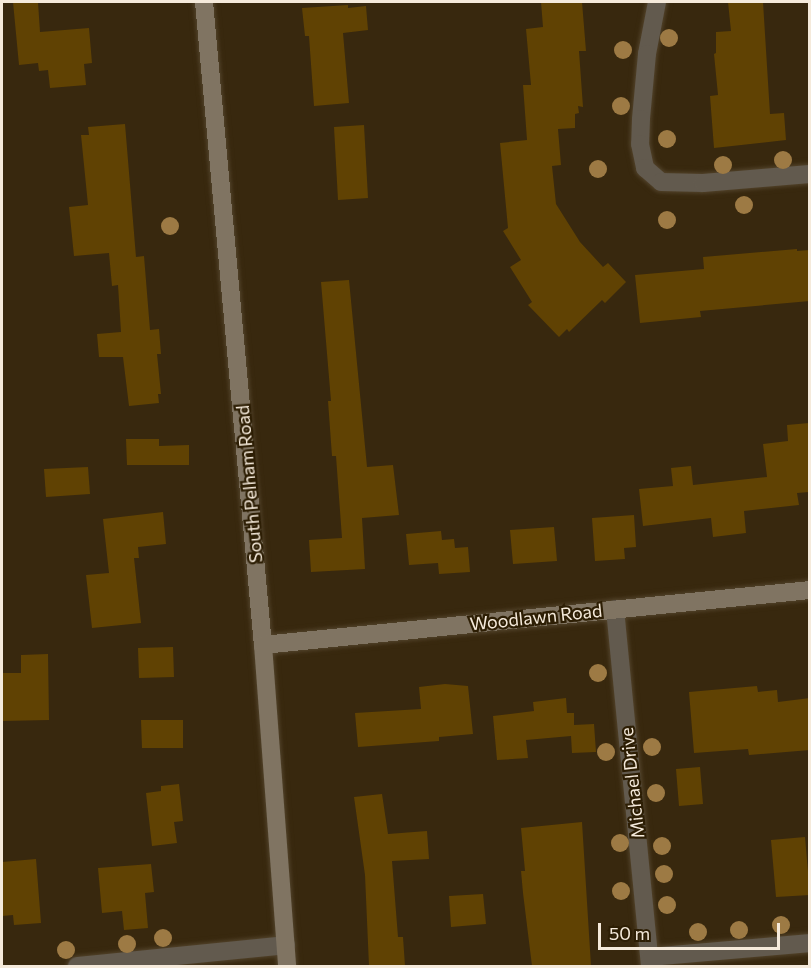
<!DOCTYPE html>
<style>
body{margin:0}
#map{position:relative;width:811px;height:968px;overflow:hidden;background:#38280e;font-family:Commissioner,sans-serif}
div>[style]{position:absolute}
.building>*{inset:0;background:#604203}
.roads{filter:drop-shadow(0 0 2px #52432b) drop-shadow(0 0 2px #52432b)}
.minor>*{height:18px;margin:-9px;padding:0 9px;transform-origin:9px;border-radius:9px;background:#625a4e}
.secondary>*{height:18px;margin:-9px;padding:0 9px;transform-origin:9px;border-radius:9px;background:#807462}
.trees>*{width:18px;height:18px;margin:-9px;border-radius:50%;background:#9d7a44}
span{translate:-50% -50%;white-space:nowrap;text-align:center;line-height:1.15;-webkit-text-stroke:4.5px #2d1e04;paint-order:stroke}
.street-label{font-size:18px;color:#f5eadb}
.frame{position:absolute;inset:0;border:3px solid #f5eadb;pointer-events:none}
.scale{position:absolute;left:598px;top:923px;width:182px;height:27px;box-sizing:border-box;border:3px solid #f5eadb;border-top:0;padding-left:8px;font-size:18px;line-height:21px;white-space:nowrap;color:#f5eadb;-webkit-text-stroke:4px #2d1e04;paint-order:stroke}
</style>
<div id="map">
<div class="building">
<div style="clip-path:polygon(13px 2px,38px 2px,40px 32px,89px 28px,92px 63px,84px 64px,86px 85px,50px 88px,48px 70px,39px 71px,38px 63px,19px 65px)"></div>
<div style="clip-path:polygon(541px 2px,582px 2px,586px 51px,579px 51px,583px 107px,578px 106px,579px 113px,575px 114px,575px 128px,558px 129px,561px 165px,552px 166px,556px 204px,580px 242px,603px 267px,608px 263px,626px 282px,605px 303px,602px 300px,569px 332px,567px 329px,559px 337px,528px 305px,532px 302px,510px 267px,521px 260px,503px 231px,508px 228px,500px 143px,527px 140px,523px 85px,531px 85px,526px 29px,543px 27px)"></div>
<div style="clip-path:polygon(728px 2px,763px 2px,770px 114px,784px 113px,786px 140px,714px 148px,710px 96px,718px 95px,714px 54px,716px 53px,716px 32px,731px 31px)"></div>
<div style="clip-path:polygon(348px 5px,348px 8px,366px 6px,368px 30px,343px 33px,349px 103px,314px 106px,309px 36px,305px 36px,302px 8px)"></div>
<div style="clip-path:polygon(125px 124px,136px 257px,144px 256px,150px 330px,159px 329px,161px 354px,157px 354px,161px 394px,158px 394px,159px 403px,129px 406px,123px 357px,99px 357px,97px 334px,121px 332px,118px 285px,112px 286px,109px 253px,74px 256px,69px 207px,88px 205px,81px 135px,89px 135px,88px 127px)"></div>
<div style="clip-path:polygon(364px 125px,368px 198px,338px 200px,334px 127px)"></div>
<div style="clip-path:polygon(797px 249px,797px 251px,810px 250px,810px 301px,700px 311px,701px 317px,640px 323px,635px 275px,704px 269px,703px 257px)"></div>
<div style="clip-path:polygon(349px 280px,367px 467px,393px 465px,399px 515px,362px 518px,365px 569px,311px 572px,309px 540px,342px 538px,336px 456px,332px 456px,328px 401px,331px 401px,321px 282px)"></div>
<div style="clip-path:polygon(809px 423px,809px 492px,797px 493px,799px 505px,744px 511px,746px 533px,713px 537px,711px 518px,643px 526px,639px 489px,673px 486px,671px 468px,691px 466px,693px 485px,767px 477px,763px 444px,788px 441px,787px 425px)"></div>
<div style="clip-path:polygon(126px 439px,159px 439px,159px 446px,189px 445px,189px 465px,127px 465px)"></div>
<div style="clip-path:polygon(88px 467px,90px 494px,46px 497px,44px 469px)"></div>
<div style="clip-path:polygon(163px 512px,166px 544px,138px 547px,139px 558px,134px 558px,141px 623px,92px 628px,86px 575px,109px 573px,103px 519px)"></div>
<div style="clip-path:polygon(634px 515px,636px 547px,624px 548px,625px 559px,595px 561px,592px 518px)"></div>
<div style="clip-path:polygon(554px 527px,557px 561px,513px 564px,510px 530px)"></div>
<div style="clip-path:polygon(441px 531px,442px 540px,454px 539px,455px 548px,468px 547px,470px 572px,439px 574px,438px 563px,409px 565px,406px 534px)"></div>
<div style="clip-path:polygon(173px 647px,174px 677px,139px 678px,138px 648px)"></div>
<div style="clip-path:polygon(48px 654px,49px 720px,2px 721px,2px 673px,21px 673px,21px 655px)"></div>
<div style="clip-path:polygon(445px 684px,468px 686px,473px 734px,439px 737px,439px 741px,358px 747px,355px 713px,421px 709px,419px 687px)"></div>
<div style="clip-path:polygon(757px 686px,758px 692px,777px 690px,778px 702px,810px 698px,810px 750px,749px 755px,748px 749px,694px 753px,689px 692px)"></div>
<div style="clip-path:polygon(566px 698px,567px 713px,574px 713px,574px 725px,594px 724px,596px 752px,572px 753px,571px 736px,526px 740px,528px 758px,497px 760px,493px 716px,534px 711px,533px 702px)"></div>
<div style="clip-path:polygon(141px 720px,183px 720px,183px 748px,142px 748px)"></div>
<div style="clip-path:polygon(700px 767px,703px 804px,679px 806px,676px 769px)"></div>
<div style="clip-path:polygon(179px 784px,183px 821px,174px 822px,177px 843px,152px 846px,146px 793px,161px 791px,161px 786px)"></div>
<div style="clip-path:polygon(382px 794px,388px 834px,427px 831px,429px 859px,392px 861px,398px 937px,403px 937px,405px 966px,369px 966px,365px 875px,354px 797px)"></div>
<div style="clip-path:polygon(582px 822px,591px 966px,532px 966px,523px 893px,521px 871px,525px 871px,521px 828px)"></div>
<div style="clip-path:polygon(805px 837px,810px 895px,776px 897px,771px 840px)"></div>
<div style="clip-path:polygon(36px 859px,41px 923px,14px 925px,13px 915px,2px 916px,2px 862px)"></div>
<div style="clip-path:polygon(151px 864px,154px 892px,145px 893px,148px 928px,124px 930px,122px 911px,102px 913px,98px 868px)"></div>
<div style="clip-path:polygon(483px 894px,486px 924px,451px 927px,449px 896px)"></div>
</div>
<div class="roads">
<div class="minor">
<div style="left:657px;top:2px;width:53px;rotate:100.9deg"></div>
<div style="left:647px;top:54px;width:65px;rotate:95.3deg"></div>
<div style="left:641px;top:119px;width:25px;rotate:92deg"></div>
<div style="left:640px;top:144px;width:25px;rotate:78deg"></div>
<div style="left:645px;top:168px;width:21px;rotate:41deg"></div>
<div style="left:661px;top:182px;width:42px;rotate:1.4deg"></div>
<div style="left:703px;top:183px;width:107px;rotate:-4.8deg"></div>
<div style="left:615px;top:609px;width:359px;rotate:84.4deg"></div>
<div style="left:650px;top:957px;width:161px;rotate:-5deg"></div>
<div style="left:77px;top:966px;width:210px;rotate:-5.7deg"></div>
</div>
<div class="secondary">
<div style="left:204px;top:2px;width:646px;rotate:84.76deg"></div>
<div style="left:263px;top:645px;width:322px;rotate:85.7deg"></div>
<div style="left:263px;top:645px;width:550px;rotate:-5.74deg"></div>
</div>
</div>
<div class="trees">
<div style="left:669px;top:38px"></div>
<div style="left:623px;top:50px"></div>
<div style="left:621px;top:106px"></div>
<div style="left:667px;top:139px"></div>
<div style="left:783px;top:160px"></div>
<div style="left:723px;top:165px"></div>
<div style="left:598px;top:169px"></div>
<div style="left:744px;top:205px"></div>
<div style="left:667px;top:220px"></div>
<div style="left:170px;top:226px"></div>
<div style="left:598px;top:673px"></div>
<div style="left:652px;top:747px"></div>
<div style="left:606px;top:752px"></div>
<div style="left:656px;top:793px"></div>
<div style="left:620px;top:843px"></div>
<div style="left:662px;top:846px"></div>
<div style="left:664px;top:874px"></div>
<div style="left:621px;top:891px"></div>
<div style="left:667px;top:905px"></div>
<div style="left:781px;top:925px"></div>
<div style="left:739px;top:930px"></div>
<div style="left:698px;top:932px"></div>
<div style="left:163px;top:938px"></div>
<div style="left:127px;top:944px"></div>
<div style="left:66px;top:950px"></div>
</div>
<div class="street-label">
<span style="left:249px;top:484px;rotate:-95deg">South Pelham Road</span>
<span style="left:536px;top:617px;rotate:-6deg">Woodlawn Road</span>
<span style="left:632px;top:783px;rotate:-96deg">Michael Drive</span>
</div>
<div class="frame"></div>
<div class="scale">50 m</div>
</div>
